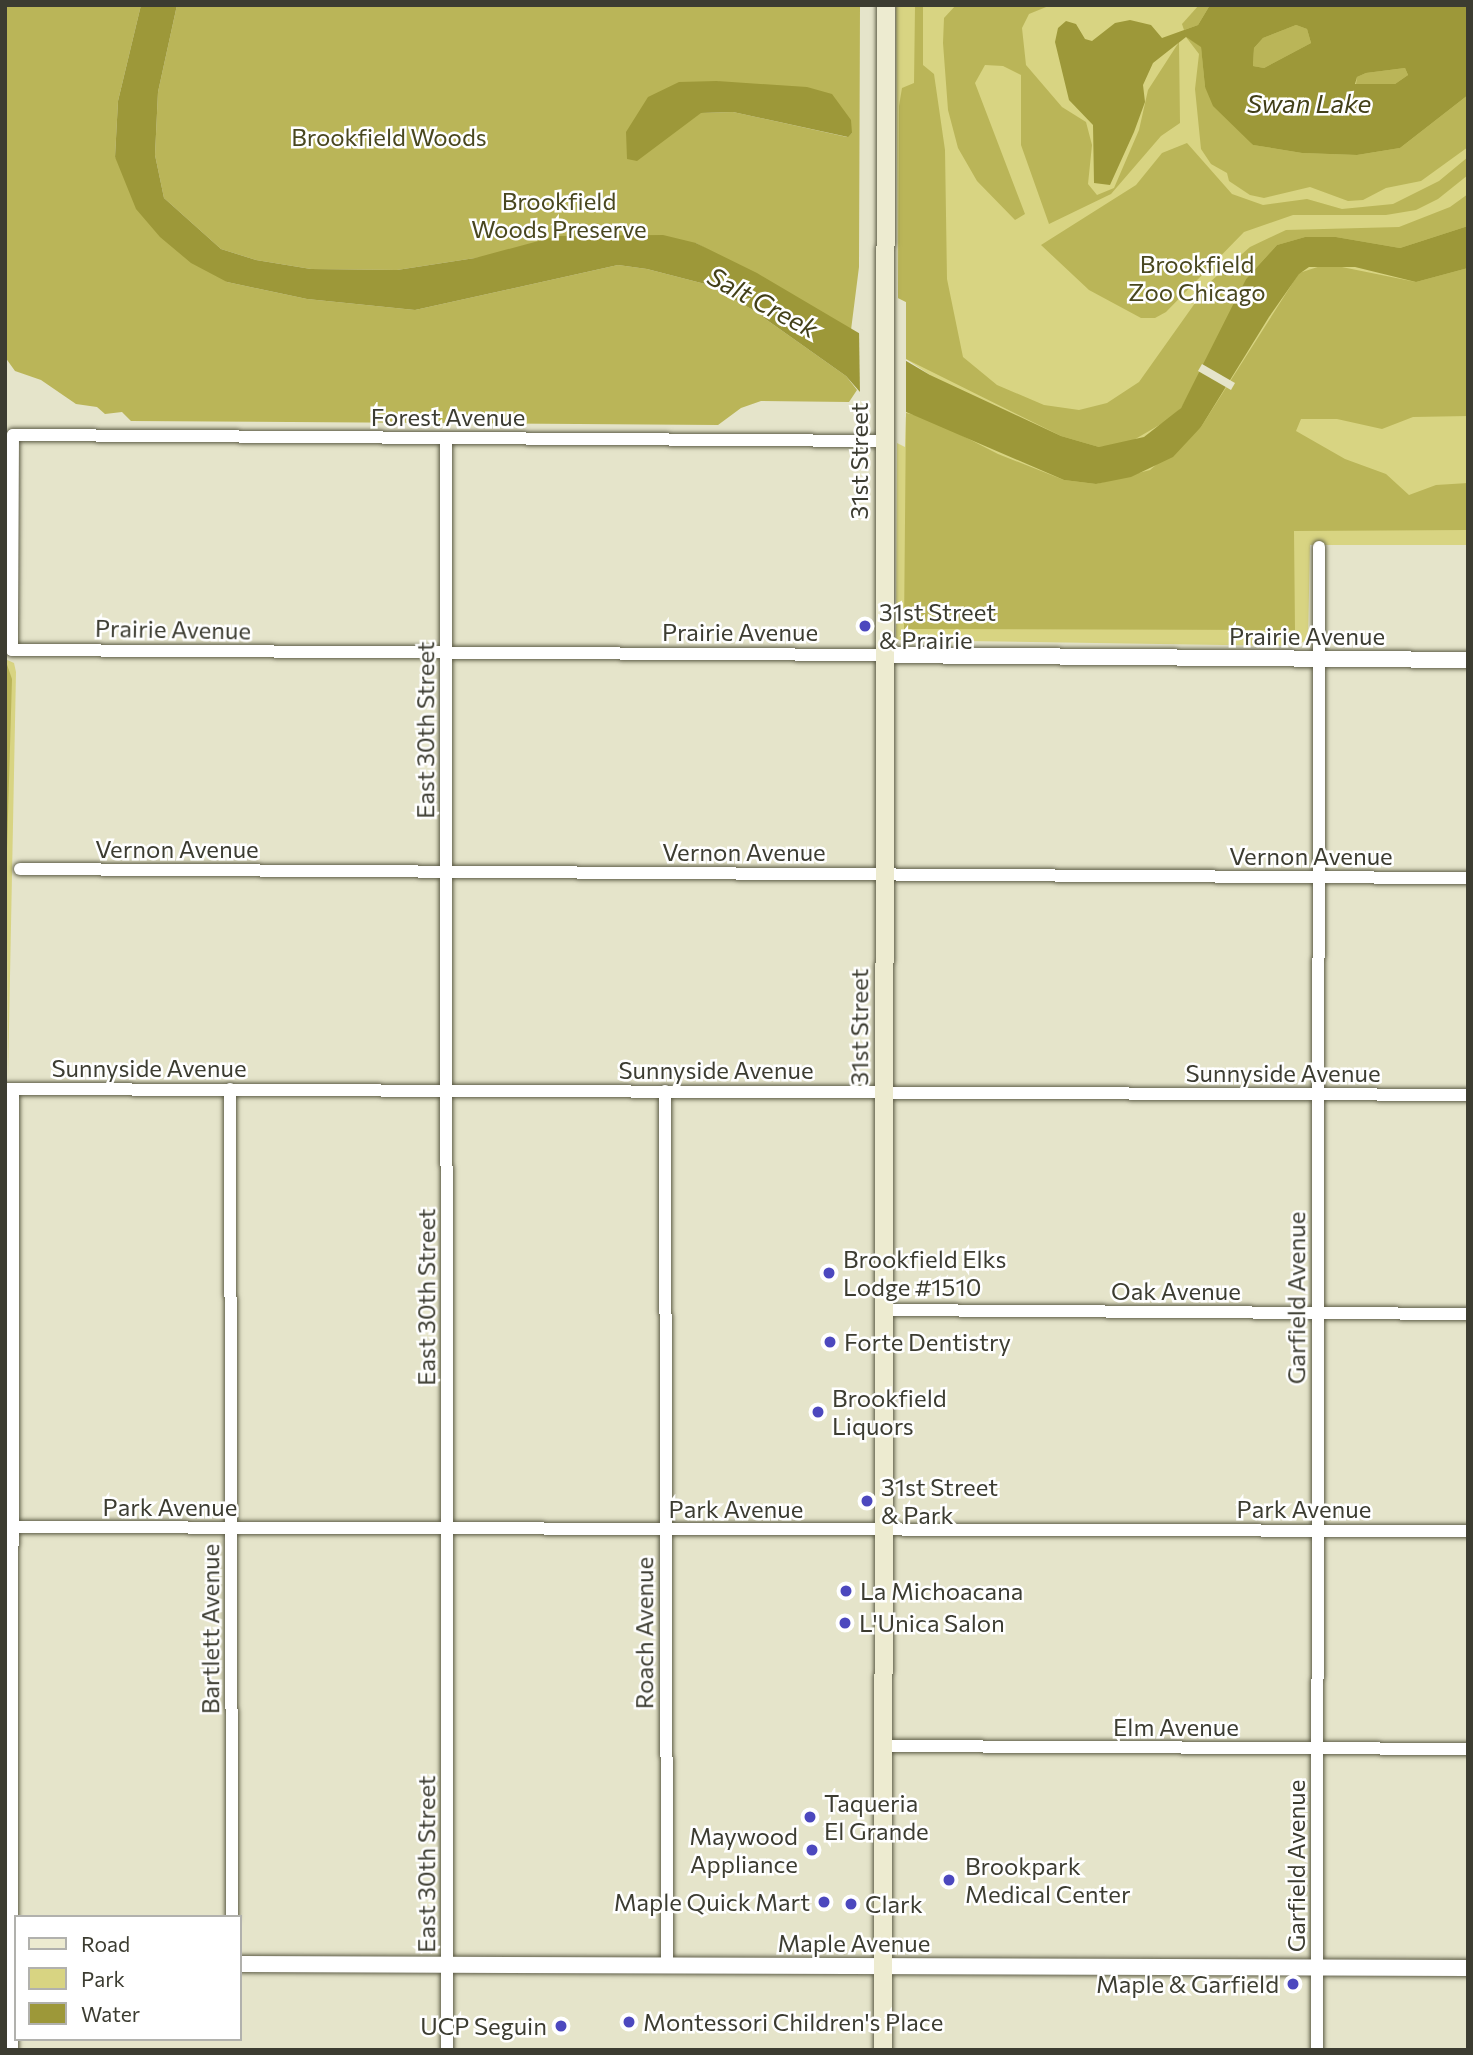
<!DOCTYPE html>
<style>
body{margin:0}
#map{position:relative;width:1473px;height:2055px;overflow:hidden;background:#e5e4ca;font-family:Commissioner,sans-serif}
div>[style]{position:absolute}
.green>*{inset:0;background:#d8d482}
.forest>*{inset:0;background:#bab558}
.water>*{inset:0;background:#9d9839}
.pier>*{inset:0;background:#e5e4ca}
.roads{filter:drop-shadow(0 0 2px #5d5c46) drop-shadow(0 0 2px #5d5c46)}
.minor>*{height:12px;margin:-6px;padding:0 6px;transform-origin:6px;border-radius:6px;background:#fff}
.tertiary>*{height:16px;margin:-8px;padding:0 8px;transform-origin:8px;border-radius:8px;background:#fff}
.secondary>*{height:18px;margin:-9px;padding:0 9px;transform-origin:9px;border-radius:9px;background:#edebd0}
.dots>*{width:19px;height:19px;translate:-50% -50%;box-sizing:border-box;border:4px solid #fff;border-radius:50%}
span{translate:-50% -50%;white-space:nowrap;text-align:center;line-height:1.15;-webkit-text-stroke:5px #fff;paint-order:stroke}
.park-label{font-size:24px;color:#49471f}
.street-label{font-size:24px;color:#3c3c31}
.poi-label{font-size:24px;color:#3c3c31}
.left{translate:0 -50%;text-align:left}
.right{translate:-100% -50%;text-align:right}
.water-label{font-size:26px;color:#423f18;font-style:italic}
.frame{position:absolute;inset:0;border:7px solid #3c3c31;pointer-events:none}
.legend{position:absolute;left:14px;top:1915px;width:228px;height:126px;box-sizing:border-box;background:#fff;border:2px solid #b1b1ad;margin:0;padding:9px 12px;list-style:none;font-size:21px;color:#3c3c31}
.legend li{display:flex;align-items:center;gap:14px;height:35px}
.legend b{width:35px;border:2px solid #b1b1ad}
</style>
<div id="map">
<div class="green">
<div style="clip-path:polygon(896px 5px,1468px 5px,1468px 545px,1310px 545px,1308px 639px,1296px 646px,896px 640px,897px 443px,905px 447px,906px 413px,930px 375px,906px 359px,906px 302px,898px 298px)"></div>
<div style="clip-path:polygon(5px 659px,14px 663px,16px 672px,8px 1078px)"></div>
</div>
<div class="forest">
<div style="clip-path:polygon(5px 5px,141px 5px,118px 101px,115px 157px,227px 282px,307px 299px,415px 310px,618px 265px,647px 269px,709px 285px,753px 310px,846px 376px,857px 390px,849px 402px,761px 401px,741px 408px,718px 425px,131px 421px,122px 412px,105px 414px,97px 407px,76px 404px,41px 380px,15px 371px,5px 357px)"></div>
<div style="clip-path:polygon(evenodd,177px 5px,860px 5px,859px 267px,851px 330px,696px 243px,475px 258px,397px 270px,311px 269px,256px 260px,221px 249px,164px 198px,155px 155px,158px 92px,177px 5px,717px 81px,852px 133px,847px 137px,733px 112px,700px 113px,668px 135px,717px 81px)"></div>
<div style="clip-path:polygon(956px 5px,1051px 5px,1029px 14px,1022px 28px,1026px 65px,1062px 107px,1086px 122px,1092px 145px,1088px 184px,1097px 195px,1114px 188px,1139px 130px,1148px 90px,1179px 42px,1180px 123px,1161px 136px,1111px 194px,1049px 224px,1021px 145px,1021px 75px,1003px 66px,985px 65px,975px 83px,1025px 214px,1015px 220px,977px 181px,958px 148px,948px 110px,943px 43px,944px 18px)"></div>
<div style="clip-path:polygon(1199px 5px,1210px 5px,1198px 25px,1184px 30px,1182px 24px)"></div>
<div style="clip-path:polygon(915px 7px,923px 7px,923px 65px,934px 74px,945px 150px,947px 279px,963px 357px,997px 385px,1044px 405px,1079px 410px,1107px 403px,1139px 382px,1210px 282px,1250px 247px,1286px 230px,1399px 227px,1450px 207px,1468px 194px,1468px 226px,1400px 248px,1336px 237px,1305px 237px,1277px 245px,1246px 279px,1208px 361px,1181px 408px,1168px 420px,1125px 445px,1099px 447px,1061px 436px,906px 359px,906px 302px,898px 298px,899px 106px,902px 88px,914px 83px)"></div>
<div style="clip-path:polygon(1296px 25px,1307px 29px,1311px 43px,1264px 68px,1253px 66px,1254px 48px,1263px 38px)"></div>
<div style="clip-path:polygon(1186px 37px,1201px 46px,1205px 87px,1253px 145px,1302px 153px,1357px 155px,1400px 148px,1468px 95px,1468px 147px,1421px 181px,1386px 188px,1363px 200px,1348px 201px,1310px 187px,1264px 198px,1250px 195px,1229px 181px,1227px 173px,1211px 164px,1201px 149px,1195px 89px,1199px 54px)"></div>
<div style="clip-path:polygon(1405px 68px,1408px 75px,1395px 84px,1356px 84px,1357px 77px,1366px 73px)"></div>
<div style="clip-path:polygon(1187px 143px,1232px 194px,1263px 205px,1307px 199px,1342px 209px,1393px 204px,1439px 181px,1468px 157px,1468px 175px,1438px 199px,1416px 210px,1386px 215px,1293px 215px,1244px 232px,1166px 312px,1155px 318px,1141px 318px,1089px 290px,1041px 245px,1136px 185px,1162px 153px)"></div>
<div style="clip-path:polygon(1327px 264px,1416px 282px,1468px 268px,1468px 416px,1413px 417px,1382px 429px,1337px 419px,1301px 419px,1296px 431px,1345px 459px,1386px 474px,1409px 495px,1436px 485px,1468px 483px,1468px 530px,1294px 531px,1295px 630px,904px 629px,906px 413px,928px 418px,998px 454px,1064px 480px,1096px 484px,1150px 470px,1201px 427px,1299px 273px)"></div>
<div style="clip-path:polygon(5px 659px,12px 679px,5px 916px)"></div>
</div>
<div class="water">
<div style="clip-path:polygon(141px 5px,177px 5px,158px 92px,155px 155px,164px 198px,221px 249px,256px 260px,311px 269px,397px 270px,475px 258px,557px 236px,663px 235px,696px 243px,757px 273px,930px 375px,1061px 436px,1099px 447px,1144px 437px,1181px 408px,1246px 279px,1277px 245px,1305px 237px,1336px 237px,1400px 248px,1468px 226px,1468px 268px,1416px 282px,1355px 267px,1309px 267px,1299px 274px,1269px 317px,1201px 427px,1173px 457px,1131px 477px,1096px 484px,1064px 480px,860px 392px,846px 376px,753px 310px,709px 285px,647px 269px,618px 265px,415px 310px,307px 299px,227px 282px,191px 263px,160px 237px,136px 209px,115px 157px,118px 101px)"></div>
<div style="clip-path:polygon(evenodd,1210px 5px,1468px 5px,1468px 95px,1400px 148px,1357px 155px,1302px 153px,1253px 145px,1213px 106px,1205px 87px,1201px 47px,1186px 37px,1153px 63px,1143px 85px,1145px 102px,1134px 132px,1110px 185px,1094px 183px,1093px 125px,1069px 100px,1055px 42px,1058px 28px,1066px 21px,1076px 24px,1085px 39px,1092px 41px,1115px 23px,1130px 20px,1151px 25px,1162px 38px,1198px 25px,1210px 5px,1296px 25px,1307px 29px,1311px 43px,1264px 68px,1253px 66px,1254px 48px,1263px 38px,1296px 25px,1210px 5px,1405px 68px,1408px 75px,1395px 84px,1355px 84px,1357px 77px,1366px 73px,1405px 68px)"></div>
<div style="clip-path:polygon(717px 81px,807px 87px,832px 94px,851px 120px,852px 133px,848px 137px,733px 112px,701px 113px,637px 161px,627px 159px,626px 132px,648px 97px,679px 82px)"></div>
</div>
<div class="pier">
<div style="clip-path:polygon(859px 328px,906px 355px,906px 417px,860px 396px)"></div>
<div style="clip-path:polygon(1202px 364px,1235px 383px,1231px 390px,1198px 371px)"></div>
</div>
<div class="roads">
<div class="minor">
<div style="left:446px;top:438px;width:1612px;rotate:89.96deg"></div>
<div style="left:883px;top:441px;width:870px;rotate:-179.6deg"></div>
<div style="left:13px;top:435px;width:197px;rotate:90.3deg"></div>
<div style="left:12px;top:632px;width:18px;rotate:90deg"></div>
<div style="left:12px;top:650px;width:872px;rotate:0.33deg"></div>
<div style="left:20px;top:869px;width:1448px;rotate:0.36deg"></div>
<div style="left:5px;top:1089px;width:1463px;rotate:0.23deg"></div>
<div style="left:230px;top:1089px;width:828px;rotate:89.86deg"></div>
<div style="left:665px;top:1091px;width:875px;rotate:89.87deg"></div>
<div style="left:884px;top:1310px;width:584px;rotate:0.39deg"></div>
<div style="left:5px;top:1527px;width:1463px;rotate:0.16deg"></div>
<div style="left:884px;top:1746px;width:584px;rotate:0.29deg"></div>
<div style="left:12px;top:2050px;width:961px;rotate:-89.94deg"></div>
<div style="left:1317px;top:2050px;width:1503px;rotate:-89.92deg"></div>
</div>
<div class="tertiary">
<div style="left:884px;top:655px;width:584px;rotate:0.49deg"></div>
<div style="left:5px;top:1963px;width:11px"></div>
<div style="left:240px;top:1964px;width:1228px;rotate:0.19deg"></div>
</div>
<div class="secondary">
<div style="left:883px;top:2050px;width:2045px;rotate:-89.92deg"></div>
</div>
</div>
<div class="dots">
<div style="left:865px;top:626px;background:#4c48be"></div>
<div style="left:829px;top:1273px;background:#4c48be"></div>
<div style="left:830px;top:1342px;background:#4c48be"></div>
<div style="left:818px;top:1412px;background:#4c48be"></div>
<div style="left:867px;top:1501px;background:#4c48be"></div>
<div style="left:846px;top:1591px;background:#4c48be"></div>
<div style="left:845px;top:1623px;background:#4c48be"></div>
<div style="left:810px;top:1817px;background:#4c48be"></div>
<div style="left:812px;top:1850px;background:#4c48be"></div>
<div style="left:949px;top:1880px;background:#4c48be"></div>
<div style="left:824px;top:1902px;background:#4c48be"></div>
<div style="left:851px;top:1904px;background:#4c48be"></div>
<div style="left:1293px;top:1984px;background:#4c48be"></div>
<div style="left:629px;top:2022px;background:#4c48be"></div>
<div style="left:561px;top:2026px;background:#4c48be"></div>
</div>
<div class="park-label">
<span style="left:389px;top:137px">Brookfield Woods</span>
<span style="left:559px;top:215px">Brookfield<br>Woods Preserve</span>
<span style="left:1197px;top:278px">Brookfield<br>Zoo Chicago</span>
</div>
<div class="street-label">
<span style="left:448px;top:417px">Forest Avenue</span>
<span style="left:859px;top:461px;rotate:-90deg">31st Street</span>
<span style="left:173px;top:629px;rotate:1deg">Prairie Avenue</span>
<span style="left:740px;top:632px">Prairie Avenue</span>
<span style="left:1307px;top:636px">Prairie Avenue</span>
<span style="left:425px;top:730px;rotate:-90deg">East 30th Street</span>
<span style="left:177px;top:849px">Vernon Avenue</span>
<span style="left:744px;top:852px">Vernon Avenue</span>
<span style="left:1311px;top:856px">Vernon Avenue</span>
<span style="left:859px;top:1027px;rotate:-90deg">31st Street</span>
<span style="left:149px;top:1068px">Sunnyside Avenue</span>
<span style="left:716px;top:1070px">Sunnyside Avenue</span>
<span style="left:1283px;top:1073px">Sunnyside Avenue</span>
<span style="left:1176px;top:1291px">Oak Avenue</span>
<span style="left:426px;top:1297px;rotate:-90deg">East 30th Street</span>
<span style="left:1296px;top:1298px;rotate:-90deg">Garfield Avenue</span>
<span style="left:170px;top:1507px">Park Avenue</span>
<span style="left:736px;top:1509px">Park Avenue</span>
<span style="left:1304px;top:1509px">Park Avenue</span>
<span style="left:210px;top:1629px;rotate:-90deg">Bartlett Avenue</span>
<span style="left:644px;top:1633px;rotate:-90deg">Roach Avenue</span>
<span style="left:1176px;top:1727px">Elm Avenue</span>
<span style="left:426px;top:1864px;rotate:-90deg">East 30th Street</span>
<span style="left:1296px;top:1866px;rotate:-90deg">Garfield Avenue</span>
<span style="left:854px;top:1943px">Maple Avenue</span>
</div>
<div class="poi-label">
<span class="left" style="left:879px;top:626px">31st Street<br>&amp; Prairie</span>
<span class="left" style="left:843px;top:1273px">Brookfield Elks<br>Lodge #1510</span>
<span class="left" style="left:844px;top:1342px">Forte Dentistry</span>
<span class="left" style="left:832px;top:1412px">Brookfield<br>Liquors</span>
<span class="left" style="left:881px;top:1501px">31st Street<br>&amp; Park</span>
<span class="left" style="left:860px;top:1591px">La Michoacana</span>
<span class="left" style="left:859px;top:1623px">L'Unica Salon</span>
<span class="left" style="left:824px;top:1817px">Taqueria<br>El Grande</span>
<span class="right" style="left:798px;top:1850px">Maywood<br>Appliance</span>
<span class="left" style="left:965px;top:1880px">Brookpark<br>Medical Center</span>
<span class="right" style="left:810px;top:1902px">Maple Quick Mart</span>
<span class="left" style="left:865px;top:1904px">Clark</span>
<span class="right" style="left:1279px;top:1984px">Maple &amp; Garfield</span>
<span class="left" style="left:643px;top:2022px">Montessori Children's Place</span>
<span class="right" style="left:547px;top:2026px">UCP Seguin</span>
</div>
<div class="water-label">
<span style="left:1309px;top:103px">Swan Lake</span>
<span style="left:763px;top:302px;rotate:28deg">Salt Creek</span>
</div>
<div class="frame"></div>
<ul class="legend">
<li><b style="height:9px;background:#edebd0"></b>Road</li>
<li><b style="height:19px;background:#d8d482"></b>Park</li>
<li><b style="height:19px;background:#9d9839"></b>Water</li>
</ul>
</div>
